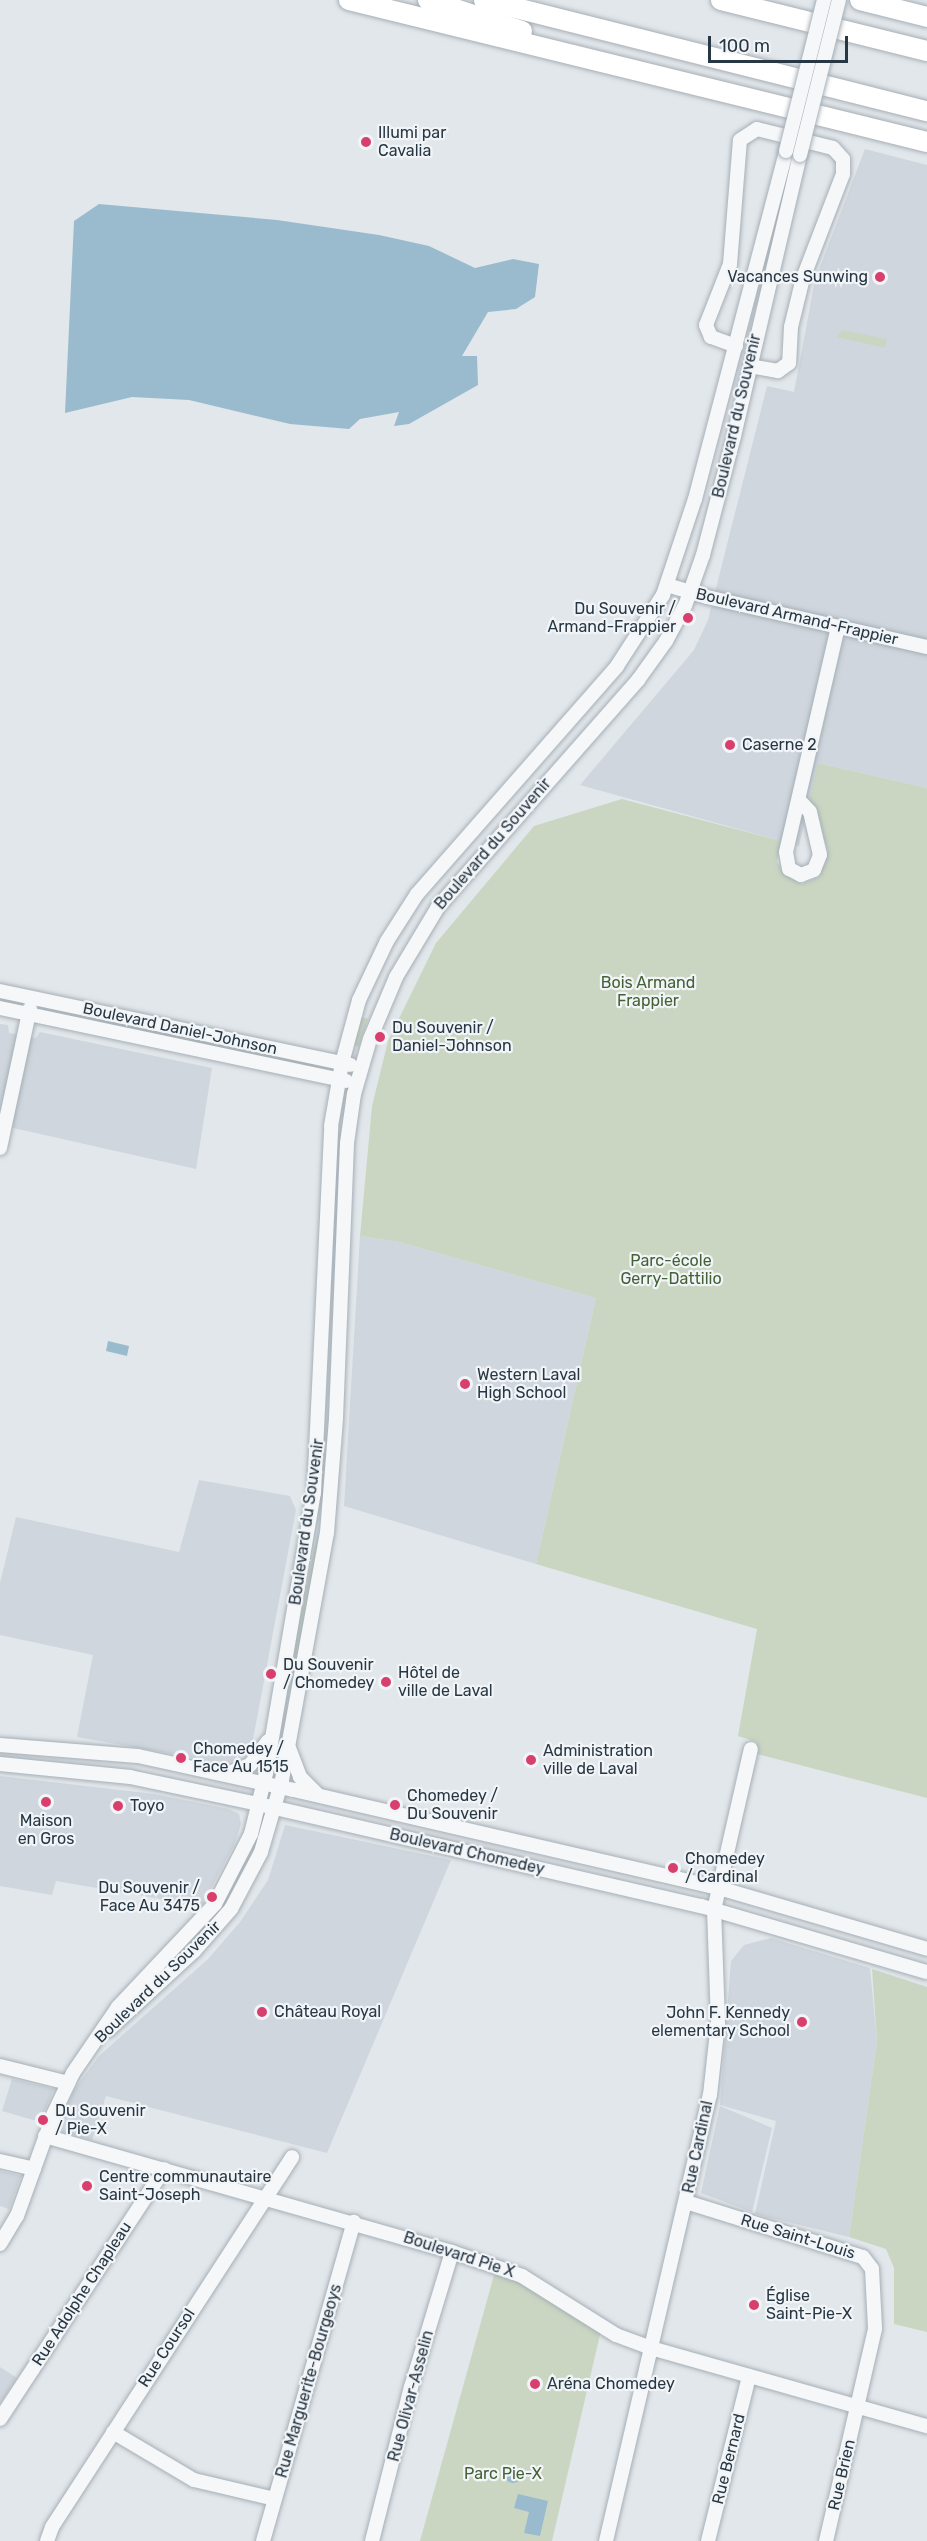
<!DOCTYPE html>
<meta charset="utf-8">
<style>
body{margin:0}
#map{position:relative;width:927px;height:2541px;overflow:hidden;background:#e2e7eb;font-family:Rubik,sans-serif}
div>[style]{position:absolute}
.built>*{inset:0;background:#cfd6dd}
.green>*{inset:0;background:#cad6c2}
.water>*{inset:0;background:#9abbcd}
.round{border-radius:50%}
.roads{filter:drop-shadow(0 0 2px #a6afb6) drop-shadow(0 0 2px #a6afb6)}
.minor>*{height:14px;margin:-7px;padding:0 7px;transform-origin:7px;border-radius:7px;background:#f5f7f9}
.highway>*{height:20px;margin:-10px;padding:0 10px;transform-origin:10px;border-radius:10px;background:#fff}
.bridges{filter:drop-shadow(0 0 2px #a6afb6) drop-shadow(0 0 2px #a6afb6)}
.minor-bridge>*{height:14px;margin:-7px;padding:0 7px;transform-origin:7px;border-radius:7px;background:#f5f7f9}
.dots>*{width:16px;height:16px;translate:-50% -50%;box-sizing:border-box;border:3px solid #f2f5f8;border-radius:50%}
span{translate:-50% -50%;white-space:nowrap;text-align:center;line-height:1.15;-webkit-text-stroke:4.5px #f2f5f8;paint-order:stroke}
.poi-label{font-size:16px;color:#283744}
.left{translate:0 -50%;text-align:left}
.right{translate:-100% -50%;text-align:right}
.street-label{font-size:16px;color:#283744}
.park-label{font-size:16px;color:#446135}
.scale{position:absolute;left:708px;top:36px;width:140px;height:27px;box-sizing:border-box;border:3px solid #283744;border-top:0;padding-left:8px;font-size:18px;line-height:21px;white-space:nowrap;color:#283744;-webkit-text-stroke:4px #f2f5f8;paint-order:stroke}
</style>
<div id="map">
<div class="built">
<div style="clip-path:polygon(865px 149px,927px 165px,927px 788px,818px 763px,799px 846px,580px 785px,694px 650px,708px 620px,767px 386px,794px 392px,815px 280px)"></div>
<div style="clip-path:polygon(0 1024px,8px 1025px,9px 1033px,36px 1038px,40px 1032px,212px 1068px,196px 1169px,0 1125px)"></div>
<div style="clip-path:polygon(360px 1236px,399px 1242px,596px 1298px,536px 1564px,344px 1506px)"></div>
<div style="clip-path:polygon(199px 1480px,290px 1496px,296px 1510px,251px 1750px,230px 1762px,213px 1761px,77px 1737px,93px 1655px,0 1635px,0 1583px,16px 1517px,179px 1552px)"></div>
<div style="clip-path:polygon(0 1776px,154px 1794px,229px 1809px,239px 1814px,241px 1824px,235px 1843px,202px 1906px,56px 1881px,52px 1895px,0 1886px)"></div>
<div style="clip-path:polygon(285px 1825px,451px 1860px,327px 2153px,106px 2096px,92px 2140px,59px 2131px,57px 2126px,76px 2087px,99px 2056px,208px 1959px,240px 1922px,268px 1880px)"></div>
<div style="clip-path:polygon(771px 1938px,870px 1968px,877px 2041px,849px 2237px,755px 2214px,776px 2121px,720px 2105px,731px 1961px,744px 1945px)"></div>
<div style="clip-path:polygon(12px 2079px,54px 2089px,40px 2122px,2px 2111px)"></div>
<div style="clip-path:polygon(720px 2106px,772px 2128px,752px 2212px,701px 2193px)"></div>
<div style="clip-path:polygon(0 2171px,21px 2176px,9px 2209px,0 2206px)"></div>
<div style="clip-path:polygon(0 2367px,17px 2378px,0 2403px)"></div>
</div>
<div class="green">
<div style="clip-path:polygon(842px 330px,887px 339px,885px 348px,837px 337px)"></div>
<div style="clip-path:polygon(818px 763px,927px 788px,927px 1798px,757px 1754px,757px 1742px,738px 1736px,757px 1629px,536px 1564px,596px 1298px,399px 1242px,360px 1236px,372px 1106px,388px 1041px,436px 943px,534px 826px,622px 799px,781px 841px,777px 862px,788px 877px,802px 884px,819px 877px,828px 850px,809px 801px)"></div>
<div style="clip-path:polygon(361px 1017px,368px 1019px,359px 1047px,353px 1045px)"></div>
<div style="clip-path:polygon(90px 1020px,133px 1025px,319px 1064px,318px 1070px)"></div>
<div style="clip-path:polygon(318px 1532px,316px 1561px,290px 1692px,296px 1635px)"></div>
<div style="clip-path:polygon(872px 1969px,927px 1987px,927px 2332px,894px 2324px,894px 2268px,886px 2249px,849px 2237px,877px 2041px)"></div>
<div style="clip-path:polygon(496px 2268px,602px 2326px,552px 2541px,420px 2541px)"></div>
</div>
<div class="water">
<div style="clip-path:polygon(99px 204px,277px 220px,379px 235px,429px 246px,475px 268px,513px 259px,539px 264px,535px 297px,516px 309px,488px 312px,462px 356px,477px 356px,478px 385px,409px 424px,394px 426px,399px 412px,360px 419px,349px 429px,290px 424px,189px 400px,132px 397px,65px 413px,74px 221px)"></div>
<div style="clip-path:polygon(108px 1341px,129px 1346px,127px 1356px,106px 1351px)"></div>
<div class="round" style="left:505px;top:2467px;width:16px;height:16px"></div>
<div style="clip-path:polygon(518px 2494px,548px 2501px,540px 2536px,524px 2533px,529px 2512px,514px 2508px)"></div>
</div>
<div class="roads">
<div class="minor">
<div style="left:736px;top:346px;width:27px;rotate:-160deg"></div>
<div style="left:711px;top:337px;width:13px;rotate:-113deg"></div>
<div style="left:706px;top:325px;width:66px;rotate:-68.5deg"></div>
<div style="left:730px;top:264px;width:124px;rotate:-85.4deg"></div>
<div style="left:740px;top:140px;width:20px;rotate:-33deg"></div>
<div style="left:757px;top:129px;width:78px;rotate:14deg"></div>
<div style="left:833px;top:148px;width:15px;rotate:48deg"></div>
<div style="left:843px;top:159px;width:15px;rotate:90deg"></div>
<div style="left:843px;top:174px;width:111px;rotate:111deg"></div>
<div style="left:803px;top:278px;width:50px;rotate:103.8deg"></div>
<div style="left:791px;top:327px;width:36px;rotate:93deg"></div>
<div style="left:789px;top:363px;width:14px;rotate:144deg"></div>
<div style="left:778px;top:371px;width:28px;rotate:-170deg"></div>
<div style="left:667px;top:585px;width:42px;rotate:16.7deg"></div>
<div style="left:707px;top:597px;width:226px;rotate:12.8deg"></div>
<div style="left:799px;top:800px;width:16px;rotate:47deg"></div>
<div style="left:810px;top:812px;width:44px;rotate:76.9deg"></div>
<div style="left:820px;top:855px;width:16px;rotate:112deg"></div>
<div style="left:814px;top:870px;width:14px;rotate:159deg"></div>
<div style="left:801px;top:875px;width:13px;rotate:-153deg"></div>
<div style="left:789px;top:869px;width:17px;rotate:-100deg"></div>
<div style="left:786px;top:852px;width:231px;rotate:-77deg"></div>
<div style="left:0;top:991px;width:358px;rotate:11.9deg"></div>
<div style="left:0;top:1008px;width:354px;rotate:11.9deg"></div>
<div style="left:0;top:1148px;width:143px;rotate:-77.9deg"></div>
<div style="left:0;top:1745px;width:138px;rotate:4.6deg"></div>
<div style="left:138px;top:1756px;width:160px;rotate:12.3deg"></div>
<div style="left:294px;top:1790px;width:436px;rotate:13deg"></div>
<div style="left:719px;top:1888px;width:217px;rotate:16.3deg"></div>
<div style="left:289px;top:1748px;width:31px;rotate:69deg"></div>
<div style="left:300px;top:1777px;width:24px;rotate:45deg"></div>
<div style="left:0;top:1764px;width:131px;rotate:5.7deg"></div>
<div style="left:130px;top:1777px;width:131px;rotate:11.9deg"></div>
<div style="left:258px;top:1804px;width:455px;rotate:13deg"></div>
<div style="left:701px;top:1906px;width:235px;rotate:16.3deg"></div>
<div style="left:226px;top:1774px;width:26px;rotate:-21deg"></div>
<div style="left:250px;top:1765px;width:30px;rotate:-53deg"></div>
<div style="left:108px;top:2030px;width:117px;rotate:-42.6deg"></div>
<div style="left:194px;top:1951px;width:56px;rotate:-48.6deg"></div>
<div style="left:231px;top:1909px;width:64px;rotate:-62.2deg"></div>
<div style="left:261px;top:1852px;width:75px;rotate:-73.7deg"></div>
<div style="left:282px;top:1780px;width:251px;rotate:-79.7deg"></div>
<div style="left:327px;top:1533px;width:115px;rotate:-85.5deg"></div>
<div style="left:336px;top:1418px;width:275px;rotate:-87.7deg"></div>
<div style="left:347px;top:1143px;width:49px;rotate:-81.9deg"></div>
<div style="left:354px;top:1094px;width:57px;rotate:-73.8deg"></div>
<div style="left:370px;top:1039px;width:67px;rotate:-67.2deg"></div>
<div style="left:396px;top:977px;width:82px;rotate:-59deg"></div>
<div style="left:438px;top:907px;width:303px;rotate:-48.6deg"></div>
<div style="left:638px;top:680px;width:48px;rotate:-54.3deg"></div>
<div style="left:666px;top:641px;width:40px;rotate:-62deg"></div>
<div style="left:685px;top:606px;width:54px;rotate:-70.6deg"></div>
<div style="left:703px;top:555px;width:123px;rotate:-75.4deg"></div>
<div style="left:734px;top:436px;width:289px;rotate:-76.8deg"></div>
<div style="left:0;top:2066px;width:70px;rotate:14deg"></div>
<div style="left:45px;top:2136px;width:423px;rotate:15.9deg"></div>
<div style="left:452px;top:2252px;width:74px;rotate:18.9deg"></div>
<div style="left:522px;top:2276px;width:111px;rotate:32.1deg"></div>
<div style="left:616px;top:2335px;width:40px;rotate:20.2deg"></div>
<div style="left:654px;top:2349px;width:284px;rotate:15.8deg"></div>
<div style="left:0;top:2161px;width:35px;rotate:13deg"></div>
<div style="left:686px;top:2202px;width:185px;rotate:17.3deg"></div>
<div style="left:863px;top:2257px;width:15px;rotate:53deg"></div>
<div style="left:872px;top:2269px;width:60px;rotate:87.1deg"></div>
<div style="left:875px;top:2329px;width:218px;rotate:103deg"></div>
<div style="left:0;top:2244px;width:33px;rotate:-59deg"></div>
<div style="left:17px;top:2216px;width:109px;rotate:-70.2deg"></div>
<div style="left:54px;top:2113px;width:44px;rotate:-64.6deg"></div>
<div style="left:73px;top:2073px;width:80px;rotate:-55.7deg"></div>
<div style="left:118px;top:2007px;width:141px;rotate:-46.7deg"></div>
<div style="left:215px;top:1904px;width:79px;rotate:-62.8deg"></div>
<div style="left:251px;top:1834px;width:63px;rotate:-76.2deg"></div>
<div style="left:266px;top:1773px;width:284px;rotate:-80.3deg"></div>
<div style="left:314px;top:1493px;width:367px;rotate:-87.3deg"></div>
<div style="left:331px;top:1126px;width:64px;rotate:-80.1deg"></div>
<div style="left:342px;top:1063px;width:65px;rotate:-74.9deg"></div>
<div style="left:359px;top:1000px;width:65px;rotate:-64.6deg"></div>
<div style="left:387px;top:941px;width:56px;rotate:-57.4deg"></div>
<div style="left:417px;top:894px;width:303px;rotate:-48.7deg"></div>
<div style="left:617px;top:666px;width:85px;rotate:-57.1deg"></div>
<div style="left:663px;top:595px;width:101px;rotate:-71.6deg"></div>
<div style="left:695px;top:499px;width:360px;rotate:-75.3deg"></div>
<div style="left:0;top:2419px;width:299px;rotate:-56.7deg"></div>
<div style="left:113px;top:2432px;width:94px;rotate:30.7deg"></div>
<div style="left:194px;top:2480px;width:83px;rotate:13.2deg"></div>
<div style="left:47px;top:2541px;width:15px;rotate:-70deg"></div>
<div style="left:52px;top:2527px;width:441px;rotate:-57deg"></div>
<div style="left:263px;top:2541px;width:332px;rotate:-74.1deg"></div>
<div style="left:372px;top:2541px;width:159px;rotate:-75.8deg"></div>
<div style="left:411px;top:2387px;width:141px;rotate:-73.1deg"></div>
<div style="left:606px;top:2541px;width:458px;rotate:-76.9deg"></div>
<div style="left:710px;top:2095px;width:72px;rotate:-83.7deg"></div>
<div style="left:718px;top:2023px;width:113px;rotate:-92deg"></div>
<div style="left:714px;top:1910px;width:165px;rotate:-77.1deg"></div>
<div style="left:708px;top:2541px;width:170px;rotate:-76deg"></div>
</div>
<div class="highway">
<div style="left:349px;top:0;width:595px;rotate:13.8deg"></div>
<div style="left:428px;top:0;width:99px;rotate:18.3deg"></div>
<div style="left:484px;top:0;width:457px;rotate:14.1deg"></div>
<div style="left:721px;top:0;width:212px;rotate:13.9deg"></div>
<div style="left:860px;top:0;width:69px;rotate:14.2deg"></div>
</div>
</div>
<div class="bridges">
<div class="minor-bridge">
<div style="left:786px;top:151px;width:156px;rotate:-75.9deg"></div>
<div style="left:800px;top:155px;width:160px;rotate:-75.9deg"></div>
</div>
</div>
<div class="dots">
<div style="left:366px;top:142px;background:#d83f6d"></div>
<div style="left:880px;top:277px;background:#d83f6d"></div>
<div style="left:688px;top:618px;background:#d83f6d"></div>
<div style="left:730px;top:745px;background:#d83f6d"></div>
<div style="left:380px;top:1037px;background:#d83f6d"></div>
<div style="left:465px;top:1384px;background:#d83f6d"></div>
<div style="left:271px;top:1674px;background:#d83f6d"></div>
<div style="left:386px;top:1682px;background:#d83f6d"></div>
<div style="left:181px;top:1758px;background:#d83f6d"></div>
<div style="left:531px;top:1760px;background:#d83f6d"></div>
<div style="left:46px;top:1802px;background:#d83f6d"></div>
<div style="left:395px;top:1805px;background:#d83f6d"></div>
<div style="left:118px;top:1806px;background:#d83f6d"></div>
<div style="left:673px;top:1868px;background:#d83f6d"></div>
<div style="left:212px;top:1897px;background:#d83f6d"></div>
<div style="left:262px;top:2012px;background:#d83f6d"></div>
<div style="left:802px;top:2022px;background:#d83f6d"></div>
<div style="left:43px;top:2120px;background:#d83f6d"></div>
<div style="left:87px;top:2186px;background:#d83f6d"></div>
<div style="left:754px;top:2305px;background:#d83f6d"></div>
<div style="left:535px;top:2384px;background:#d83f6d"></div>
</div>
<div class="poi-label">
<span class="left" style="left:378px;top:142px">Illumi par<br>Cavalia</span>
<span class="right" style="left:868px;top:277px">Vacances Sunwing</span>
<span class="right" style="left:676px;top:618px">Du Souvenir /<br>Armand-Frappier</span>
<span class="left" style="left:742px;top:745px">Caserne 2</span>
<span class="left" style="left:392px;top:1037px">Du Souvenir /<br>Daniel-Johnson</span>
<span class="left" style="left:477px;top:1384px">Western Laval<br>High School</span>
<span class="left" style="left:283px;top:1674px">Du Souvenir<br>/ Chomedey</span>
<span class="left" style="left:398px;top:1682px">Hôtel de<br>ville de Laval</span>
<span class="left" style="left:193px;top:1758px">Chomedey /<br>Face Au 1515</span>
<span class="left" style="left:543px;top:1760px">Administration<br>ville de Laval</span>
<span class="left" style="left:407px;top:1805px">Chomedey /<br>Du Souvenir</span>
<span class="left" style="left:130px;top:1806px">Toyo</span>
<span style="left:46px;top:1830px">Maison<br>en Gros</span>
<span class="left" style="left:685px;top:1868px">Chomedey<br>/ Cardinal</span>
<span class="right" style="left:200px;top:1897px">Du Souvenir /<br>Face Au 3475</span>
<span class="left" style="left:274px;top:2012px">Château Royal</span>
<span class="right" style="left:790px;top:2022px">John F. Kennedy<br>elementary School</span>
<span class="left" style="left:55px;top:2120px">Du Souvenir<br>/ Pie-X</span>
<span class="left" style="left:99px;top:2186px">Centre communautaire<br>Saint-Joseph</span>
<span class="left" style="left:766px;top:2305px">Église<br>Saint-Pie-X</span>
<span class="left" style="left:547px;top:2384px">Aréna Chomedey</span>
</div>
<div class="street-label">
<span style="left:737px;top:416px;rotate:-77deg">Boulevard du Souvenir</span>
<span style="left:797px;top:617px;rotate:13deg">Boulevard Armand-Frappier</span>
<span style="left:493px;top:844px;rotate:-49deg">Boulevard du Souvenir</span>
<span style="left:180px;top:1029px;rotate:12deg">Boulevard Daniel-Johnson</span>
<span style="left:307px;top:1522px;rotate:-82deg">Boulevard du Souvenir</span>
<span style="left:467px;top:1852px;rotate:13deg">Boulevard Chomedey</span>
<span style="left:158px;top:1982px;rotate:-44deg">Boulevard du Souvenir</span>
<span style="left:698px;top:2147px;rotate:-78deg">Rue Cardinal</span>
<span style="left:798px;top:2237px;rotate:17deg">Rue Saint-Louis</span>
<span style="left:459px;top:2255px;rotate:18deg">Boulevard Pie X</span>
<span style="left:82px;top:2294px;rotate:-57deg">Rue Adolphe Chapleau</span>
<span style="left:167px;top:2348px;rotate:-57deg">Rue Coursol</span>
<span style="left:309px;top:2381px;rotate:-74deg">Rue Marguerite-Bourgeoys</span>
<span style="left:411px;top:2396px;rotate:-75deg">Rue Olivar-Asselin</span>
<span style="left:729px;top:2459px;rotate:-76deg">Rue Bernard</span>
<span style="left:842px;top:2475px;rotate:-77deg">Rue Brien</span>
</div>
<div class="park-label">
<span style="left:648px;top:992px">Bois Armand<br>Frappier</span>
<span style="left:671px;top:1270px">Parc-école<br>Gerry-Dattilio</span>
<span style="left:503px;top:2474px">Parc Pie-X</span>
</div>
<div class="scale">100 m</div>
</div>
